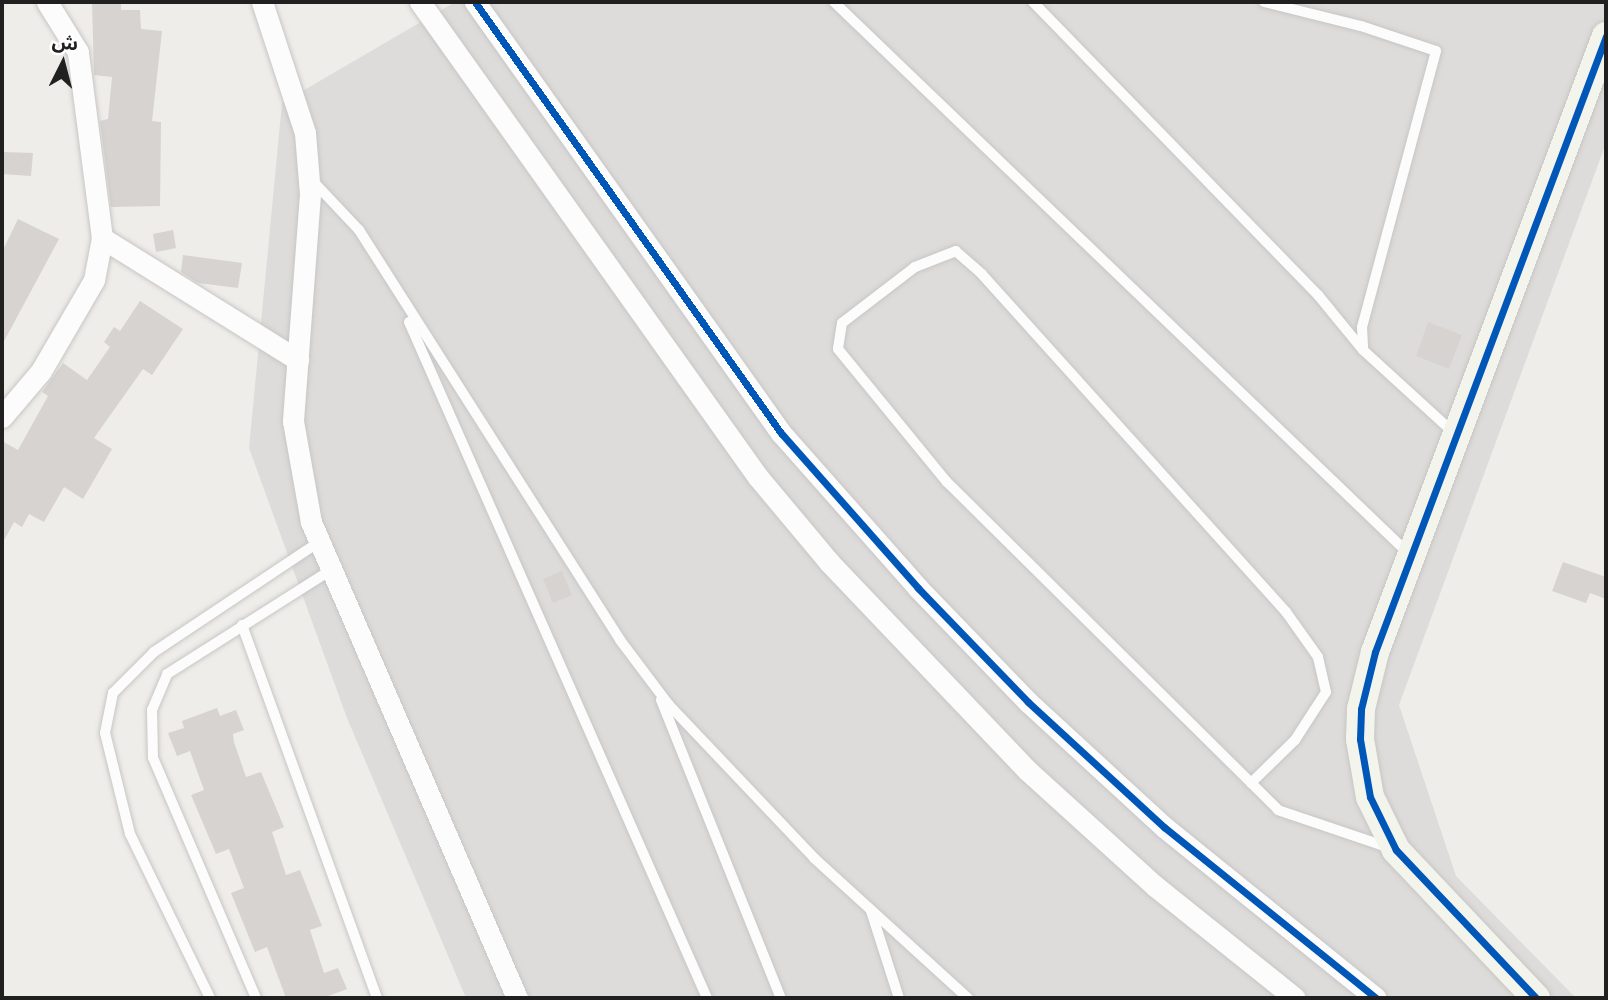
<!DOCTYPE html>
<meta charset="utf-8">
<style>
body{margin:0}
#map{position:relative;width:1608px;height:1000px;overflow:hidden;background:#efede9;font-family:Mulish,"Noto Sans Arabic",sans-serif}
div>[style]{position:absolute}
.residential>*{inset:0;background:#dedcda}
.building>*{inset:0;background:#d6d3d0}
.roads{filter:drop-shadow(0 0 2px #c7c6c5) drop-shadow(0 0 2px #c7c6c5)}
.lane>*{height:10px;margin:-5px;padding:0 5px;transform-origin:5px;border-radius:5px;background:#fdfcfc}
.street>*{height:21px;margin:-10.5px;padding:0 10.5px;transform-origin:10.5px;border-radius:10.5px;background:#fdfcfc}
.secondary>*{height:28px;margin:-14px;padding:0 14px;transform-origin:14px;border-radius:14px;background:#f3f4ec}
.cycleway>*{height:7px;margin:-3.5px;padding:0 3.5px;transform-origin:3.5px;border-radius:3.5px;background:#0057b8}
span{translate:-50% -50%;white-space:nowrap;text-align:center;line-height:1.15;-webkit-text-stroke:7px #fff;paint-order:stroke}
.frame{position:absolute;inset:0;border:4px solid #202020;pointer-events:none}
.north{position:absolute;left:28px;top:28px;width:70px;height:70px;-webkit-text-stroke:5px #fff;paint-order:stroke;rotate:6deg;font-size:19px;font-weight:700;line-height:28px;text-align:center;color:#202020}
.north::after{content:'';display:block;margin:auto;width:24px;height:32px;background:#202020;clip-path:polygon(50% 0,100% 100%,50% 72%,0 100%)}
</style>
<div id="map">
<div class="residential">
<div style="clip-path:polygon(455px 2px,1606px 2px,1606px 143px,1399px 705px,1456px 876px,1576px 998px,466px 998px,347px 718px,249px 448px,282px 103px)"></div>
</div>
<div class="building">
<div style="clip-path:polygon(92px 2px,121px 2px,121px 10px,140px 10px,141px 29px,162px 31px,152px 121px,161px 122px,160px 206px,111px 207px,100px 121px,108px 119px,112px 77px,94px 75px)"></div>
<div style="clip-path:polygon(2px 152px,33px 153px,31px 176px,2px 174px)"></div>
<div style="clip-path:polygon(18px 219px,59px 239px,2px 345px,2px 252px)"></div>
<div style="clip-path:polygon(173px 230px,176px 248px,156px 252px,153px 234px)"></div>
<div style="clip-path:polygon(183px 255px,242px 263px,238px 288px,198px 283px,181px 272px)"></div>
<div style="clip-path:polygon(140px 301px,183px 329px,152px 375px,143px 369px,94px 438px,112px 449px,83px 499px,64px 487px,44px 522px,29px 514px,22px 527px,14px 522px,2px 544px,2px 441px,18px 450px,48px 396px,42px 392px,63px 363px,87px 380px,110px 347px,104px 342px,114px 327px,120px 331px)"></div>
<div style="clip-path:polygon(1428px 322px,1462px 335px,1449px 369px,1416px 356px)"></div>
<div style="clip-path:polygon(1563px 562px,1606px 577px,1606px 599px,1590px 593px,1586px 603px,1552px 591px)"></div>
<div style="clip-path:polygon(562px 571px,572px 595px,553px 603px,543px 579px)"></div>
<div style="clip-path:polygon(217px 708px,220px 716px,236px 710px,244px 730px,233px 734px,234px 742px,246px 777px,261px 772px,284px 827px,272px 832px,286px 875px,300px 870px,322px 926px,310px 930px,324px 973px,338px 968px,347px 989px,323px 998px,286px 998px,267px 947px,255px 952px,231px 893px,244px 888px,229px 849px,216px 854px,191px 795px,204px 790px,190px 751px,177px 756px,168px 733px,184px 728px,182px 721px)"></div>
</div>
<div class="roads">
<div class="lane">
<div style="left:834px;top:2px;width:798px;rotate:43.83deg"></div>
<div style="left:1033px;top:2px;width:409px;rotate:45.8deg"></div>
<div style="left:1318px;top:295px;width:71px;rotate:50.7deg"></div>
<div style="left:1363px;top:350px;width:125px;rotate:42.4deg"></div>
<div style="left:1264px;top:2px;width:100px;rotate:13.9deg"></div>
<div style="left:1361px;top:26px;width:79px;rotate:18.4deg"></div>
<div style="left:1436px;top:51px;width:286px;rotate:105deg"></div>
<div style="left:1362px;top:327px;width:22px;rotate:87deg"></div>
<div style="left:310px;top:178px;width:71px;rotate:46.7deg"></div>
<div style="left:359px;top:230px;width:486px;rotate:57.5deg"></div>
<div style="left:620px;top:640px;width:81px;rotate:53deg"></div>
<div style="left:669px;top:705px;width:211px;rotate:46.5deg"></div>
<div style="left:814px;top:858px;width:208px;rotate:42.3deg"></div>
<div style="left:409px;top:322px;width:739px;rotate:66.21deg"></div>
<div style="left:242px;top:625px;width:397px;rotate:70.1deg"></div>
<div style="left:661px;top:700px;width:321px;rotate:68.1deg"></div>
<div style="left:1251px;top:783px;width:62px;rotate:-44.3deg"></div>
<div style="left:1295px;top:740px;width:57px;rotate:-57.1deg"></div>
<div style="left:1326px;top:692px;width:36px;rotate:-103deg"></div>
<div style="left:1318px;top:657px;width:55px;rotate:-125.4deg"></div>
<div style="left:1286px;top:612px;width:455px;rotate:-132deg"></div>
<div style="left:982px;top:274px;width:35px;rotate:-139deg"></div>
<div style="left:956px;top:251px;width:44px;rotate:158.7deg"></div>
<div style="left:915px;top:267px;width:92px;rotate:142.5deg"></div>
<div style="left:842px;top:323px;width:26px;rotate:99deg"></div>
<div style="left:838px;top:349px;width:172px;rotate:50.7deg"></div>
<div style="left:947px;top:482px;width:466px;rotate:44.7deg"></div>
<div style="left:1278px;top:810px;width:118px;rotate:18.7deg"></div>
<div style="left:871px;top:911px;width:91px;rotate:72.2deg"></div>
<div style="left:210px;top:998px;width:182px;rotate:-116deg"></div>
<div style="left:130px;top:834px;width:104px;rotate:-103.9deg"></div>
<div style="left:105px;top:733px;width:41px;rotate:-78.7deg"></div>
<div style="left:113px;top:693px;width:58px;rotate:-45deg"></div>
<div style="left:154px;top:652px;width:198px;rotate:-33.7deg"></div>
<div style="left:256px;top:998px;width:261px;rotate:-113.2deg"></div>
<div style="left:153px;top:758px;width:48px;rotate:-91.2deg"></div>
<div style="left:152px;top:710px;width:39px;rotate:-67deg"></div>
<div style="left:167px;top:674px;width:192px;rotate:-32.4deg"></div>
</div>
<div class="street">
<div style="left:262px;top:2px;width:138px;rotate:71.8deg"></div>
<div style="left:305px;top:133px;width:61px;rotate:85.3deg"></div>
<div style="left:310px;top:194px;width:228px;rotate:94.3deg"></div>
<div style="left:293px;top:421px;width:103px;rotate:79.9deg"></div>
<div style="left:311px;top:522px;width:519px;rotate:66.6deg"></div>
<div style="left:420px;top:2px;width:583px;rotate:54.57deg"></div>
<div style="left:758px;top:477px;width:111px;rotate:50.1deg"></div>
<div style="left:829px;top:562px;width:287px;rotate:46.4deg"></div>
<div style="left:1027px;top:770px;width:173px;rotate:42.2deg"></div>
<div style="left:1155px;top:886px;width:179px;rotate:38.7deg"></div>
<div style="left:475px;top:2px;width:529px;rotate:54.63deg"></div>
<div style="left:781px;top:433px;width:207px;rotate:48.5deg"></div>
<div style="left:918px;top:588px;width:158px;rotate:46deg"></div>
<div style="left:1028px;top:702px;width:185px;rotate:42.6deg"></div>
<div style="left:1164px;top:827px;width:272px;rotate:38.9deg"></div>
<div style="left:102px;top:238px;width:231px;rotate:31.9deg"></div>
<div style="left:2px;top:417px;width:60px;rotate:-49.7deg"></div>
<div style="left:41px;top:371px;width:105px;rotate:-59.8deg"></div>
<div style="left:94px;top:280px;width:43px;rotate:-79.2deg"></div>
<div style="left:102px;top:238px;width:188px;rotate:-97.4deg"></div>
<div style="left:78px;top:52px;width:59px;rotate:-121.8deg"></div>
</div>
<div class="secondary">
<div style="left:1536px;top:998px;width:204px;rotate:-133.4deg"></div>
<div style="left:1396px;top:850px;width:59px;rotate:-116.1deg"></div>
<div style="left:1370px;top:797px;width:59px;rotate:-99.8deg"></div>
<div style="left:1360px;top:739px;width:30px;rotate:-88deg"></div>
<div style="left:1361px;top:709px;width:59px;rotate:-76.2deg"></div>
<div style="left:1375px;top:652px;width:658px;rotate:-69.44deg"></div>
</div>
</div>
<div class="cycleway">
<div style="left:475px;top:2px;width:529px;rotate:54.63deg"></div>
<div style="left:781px;top:433px;width:207px;rotate:48.5deg"></div>
<div style="left:918px;top:588px;width:158px;rotate:46deg"></div>
<div style="left:1028px;top:702px;width:185px;rotate:42.6deg"></div>
<div style="left:1164px;top:827px;width:272px;rotate:38.9deg"></div>
<div style="left:1536px;top:998px;width:204px;rotate:-133.4deg"></div>
<div style="left:1396px;top:850px;width:59px;rotate:-116.1deg"></div>
<div style="left:1370px;top:797px;width:59px;rotate:-99.8deg"></div>
<div style="left:1360px;top:739px;width:30px;rotate:-88deg"></div>
<div style="left:1361px;top:709px;width:59px;rotate:-76.2deg"></div>
<div style="left:1375px;top:652px;width:658px;rotate:-69.44deg"></div>
</div>
<div class="frame"></div>
<div class="north">ش</div>
</div>
